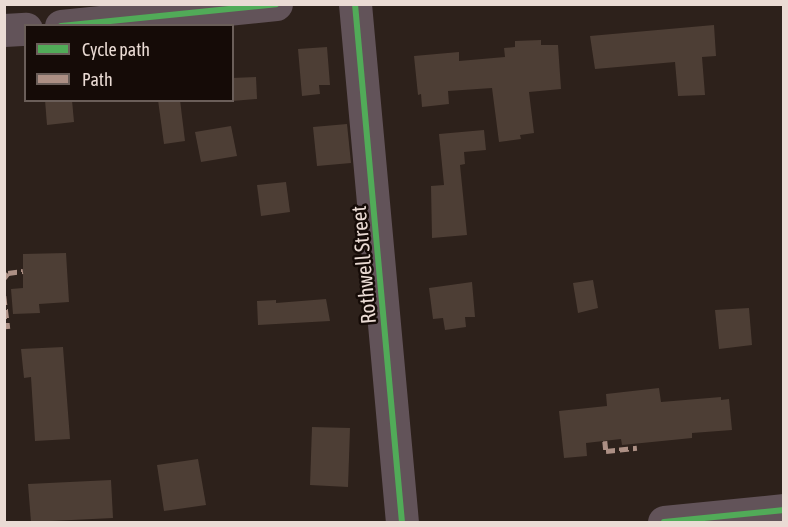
<!DOCTYPE html>
<style>
body{margin:0}
#map{position:relative;width:788px;height:527px;overflow:hidden;background:#2d211b;font-family:"Asap Condensed",sans-serif}
div>[style]{position:absolute}
.building>*{inset:0;background:#4d3e35}
.minor>*{height:33px;margin:-16.5px;padding:0 16.5px;transform-origin:16.5px;border-radius:16.5px;background:#625359}
.quiet>*{height:4.5px;margin-top:-2.25px;transform-origin:0;background:repeating-linear-gradient(90deg,#ac8f84 0 9px,transparent 0 13.5px)}
.cycleway>*{height:6px;margin:-3px;padding:0 3px;transform-origin:3px;border-radius:3px;background:#51ab58}
span{translate:-50% -50%;white-space:nowrap;text-align:center;line-height:1.15;-webkit-text-stroke:5px #150b07;paint-order:stroke}
.street-label{font-size:21px;color:#eadbd4}
.frame{position:absolute;inset:0;border:6px solid #eadbd4;pointer-events:none}
.legend{position:absolute;left:24px;top:24px;width:210px;height:78px;box-sizing:border-box;background:#150b07;border:2px solid #6a5e59;margin:0;padding:8px 10px;list-style:none;font-size:18px;color:#eadbd4}
.legend li{display:flex;align-items:center;gap:12px;height:30px}
.legend b{width:30px;border:2px solid #6a5e59}
</style>
<div id="map">
<div class="building">
<div style="clip-path:polygon(714px 25px,716px 56px,702px 57px,705px 95px,678px 96px,675px 62px,595px 69px,590px 36px)"></div>
<div style="clip-path:polygon(541px 40px,541px 45px,558px 45px,561px 89px,529px 92px,534px 133px,520px 135px,521px 139px,499px 142px,492px 88px,448px 91px,449px 104px,422px 107px,421px 94px,418px 95px,414px 56px,459px 52px,459px 61px,505px 57px,504px 48px,515px 47px,515px 41px)"></div>
<div style="clip-path:polygon(327px 47px,330px 85px,319px 85px,320px 94px,302px 96px,298px 49px)"></div>
<div style="clip-path:polygon(256px 77px,257px 99px,232px 101px,232px 78px)"></div>
<div style="clip-path:polygon(45px 100px,72px 100px,74px 122px,47px 125px)"></div>
<div style="clip-path:polygon(158px 100px,180px 100px,185px 141px,164px 144px)"></div>
<div style="clip-path:polygon(347px 124px,351px 163px,317px 166px,313px 127px)"></div>
<div style="clip-path:polygon(231px 126px,237px 156px,201px 162px,195px 132px)"></div>
<div style="clip-path:polygon(484px 130px,486px 150px,464px 152px,465px 164px,460px 165px,467px 235px,432px 238px,431px 186px,444px 185px,439px 134px)"></div>
<div style="clip-path:polygon(286px 182px,290px 212px,261px 216px,257px 185px)"></div>
<div style="clip-path:polygon(66px 253px,69px 302px,39px 304px,40px 313px,13px 314px,11px 289px,23px 288px,23px 254px)"></div>
<div style="clip-path:polygon(593px 280px,598px 308px,578px 313px,573px 283px)"></div>
<div style="clip-path:polygon(472px 282px,475px 317px,465px 317px,466px 327px,445px 330px,443px 318px,433px 319px,429px 288px)"></div>
<div style="clip-path:polygon(326px 299px,330px 321px,258px 325px,257px 301px,276px 300px,276px 303px)"></div>
<div style="clip-path:polygon(749px 308px,752px 345px,719px 349px,715px 310px)"></div>
<div style="clip-path:polygon(63px 347px,70px 439px,35px 441px,31px 377px,24px 378px,21px 349px)"></div>
<div style="clip-path:polygon(659px 388px,661px 402px,721px 397px,721px 400px,729px 399px,732px 430px,692px 433px,692px 438px,622px 445px,621px 439px,586px 443px,587px 456px,564px 458px,559px 411px,607px 406px,606px 394px)"></div>
<div style="clip-path:polygon(312px 427px,350px 428px,348px 487px,310px 485px)"></div>
<div style="clip-path:polygon(198px 459px,206px 505px,164px 511px,157px 465px)"></div>
<div style="clip-path:polygon(111px 480px,113px 518px,31px 522px,28px 484px)"></div>
</div>
<div class="minor">
<div style="left:355px;top:4px;width:520px;rotate:84.82deg"></div>
<div style="left:61px;top:26px;width:216px;rotate:-5.8deg"></div>
<div style="left:4px;top:30px;width:22px;rotate:-3deg"></div>
<div style="left:664px;top:522px;width:121px;rotate:-5.7deg"></div>
</div>
<div class="quiet">
<div style="left:4px;top:278px;width:6px;rotate:-51deg"></div>
<div style="left:8px;top:273px;width:15px;rotate:-8deg"></div>
<div style="left:4px;top:296px;width:33px;rotate:83deg"></div>
<div style="left:605px;top:441px;width:10px;rotate:84deg"></div>
<div style="left:606px;top:451px;width:31px;rotate:-6deg"></div>
</div>
<div class="cycleway">
<div style="left:355px;top:4px;width:520px;rotate:84.82deg"></div>
<div style="left:61px;top:26px;width:216px;rotate:-5.8deg"></div>
<div style="left:664px;top:522px;width:121px;rotate:-5.7deg"></div>
</div>
<div class="street-label">
<span style="left:363px;top:265px;rotate:-95deg">Rothwell Street</span>
</div>
<div class="frame"></div>
<ul class="legend">
<li><b style="height:8px;background:#51ab58"></b>Cycle path</li>
<li><b style="height:8px;background:#ac8f84"></b>Path</li>
</ul>
</div>
